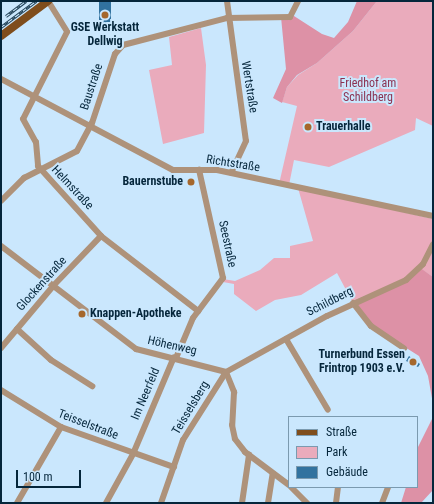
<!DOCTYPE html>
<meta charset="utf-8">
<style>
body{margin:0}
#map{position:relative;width:434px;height:504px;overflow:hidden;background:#cae7fd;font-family:"Roboto Condensed",sans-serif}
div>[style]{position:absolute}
.green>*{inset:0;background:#eaabbc}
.forest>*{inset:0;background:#dd91a6}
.building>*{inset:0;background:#31729f}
.minor>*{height:6px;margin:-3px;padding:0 3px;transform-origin:3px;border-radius:3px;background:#ae927a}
.major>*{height:8px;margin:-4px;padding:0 4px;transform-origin:4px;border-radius:4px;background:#7f4d1c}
.rail>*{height:3px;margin-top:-1.5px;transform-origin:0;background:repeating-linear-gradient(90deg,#cae7fd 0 4.5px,#204156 0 9px);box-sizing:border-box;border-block:1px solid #204156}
.dots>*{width:11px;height:11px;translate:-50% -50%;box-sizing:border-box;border:2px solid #cae7fd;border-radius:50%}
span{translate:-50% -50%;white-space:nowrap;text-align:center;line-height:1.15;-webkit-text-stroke:4px #cae7fd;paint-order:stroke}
.poi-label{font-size:12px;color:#05263b;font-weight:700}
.left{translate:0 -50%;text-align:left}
.right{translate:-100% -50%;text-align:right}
.park-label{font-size:12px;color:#8b3151}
.street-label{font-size:12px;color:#05263b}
.frame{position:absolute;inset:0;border:2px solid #05263b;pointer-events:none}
.legend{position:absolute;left:288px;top:416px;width:130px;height:72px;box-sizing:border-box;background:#cae7fd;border:1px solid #7b9aaf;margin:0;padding:5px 7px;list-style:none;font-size:12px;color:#05263b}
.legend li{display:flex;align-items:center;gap:8px;height:20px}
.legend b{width:20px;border:1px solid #7b9aaf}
.scale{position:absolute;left:16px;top:470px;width:65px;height:18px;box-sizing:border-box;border:2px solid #05263b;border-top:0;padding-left:5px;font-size:12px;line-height:14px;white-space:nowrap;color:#05263b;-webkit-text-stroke:3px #cae7fd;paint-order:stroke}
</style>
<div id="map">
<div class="green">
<div style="clip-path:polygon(377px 1px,433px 1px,433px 126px,416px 118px,415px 130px,329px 167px,294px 160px,289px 185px,279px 184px,297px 106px,282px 102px,287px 87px,298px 75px,317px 63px,353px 31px)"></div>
<div style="clip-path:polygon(201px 28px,206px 65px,204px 133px,163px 144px,149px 70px,172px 65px,169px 37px)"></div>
<div style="clip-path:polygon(298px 188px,433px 219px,433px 277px,418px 267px,402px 281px,352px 301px,337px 273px,301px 295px,275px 300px,256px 311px,234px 294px,234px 284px,223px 282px,223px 279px,235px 281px,260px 270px,274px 258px,290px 258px,290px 246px,313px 241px)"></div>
</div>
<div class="forest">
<div style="clip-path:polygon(357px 1px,377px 1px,353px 31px,317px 63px,297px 75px,287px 87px,282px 103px,273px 98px,286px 69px,281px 17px,294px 16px,322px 34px,334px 38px,348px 22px)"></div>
<div style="clip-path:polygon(419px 267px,433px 277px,433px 404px,428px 376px,419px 356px,370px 325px,352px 301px,402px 281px)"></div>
<div style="clip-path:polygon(433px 417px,433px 490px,421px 503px,401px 503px,406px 487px,417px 487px,417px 449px)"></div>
</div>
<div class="building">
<div style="clip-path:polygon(99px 2px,111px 2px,111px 27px,106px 29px,99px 29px)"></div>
<div style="clip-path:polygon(409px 356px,420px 364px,418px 367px,406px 361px)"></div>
</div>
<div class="minor">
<div style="left:48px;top:1px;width:36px;rotate:58deg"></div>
<div style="left:67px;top:32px;width:97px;rotate:116.8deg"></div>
<div style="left:23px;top:119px;width:26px;rotate:61deg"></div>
<div style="left:36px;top:142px;width:24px;rotate:85deg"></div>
<div style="left:38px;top:166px;width:94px;rotate:48deg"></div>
<div style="left:101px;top:236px;width:123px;rotate:37.7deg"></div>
<div style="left:227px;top:1px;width:141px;rotate:82.3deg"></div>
<div style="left:246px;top:141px;width:35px;rotate:115deg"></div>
<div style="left:1px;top:79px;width:195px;rotate:27.9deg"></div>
<div style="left:173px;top:170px;width:44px"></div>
<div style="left:217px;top:170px;width:221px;rotate:12deg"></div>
<div style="left:1px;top:201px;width:33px;rotate:-45deg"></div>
<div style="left:24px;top:178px;width:59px;rotate:-27deg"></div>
<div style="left:77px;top:151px;width:32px;rotate:-62deg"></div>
<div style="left:92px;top:123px;width:73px;rotate:-71.6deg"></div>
<div style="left:115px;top:54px;width:12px;rotate:-48deg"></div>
<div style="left:123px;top:45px;width:107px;rotate:-14.6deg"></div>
<div style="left:227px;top:18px;width:63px;rotate:-0.9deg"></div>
<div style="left:290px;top:17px;width:18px;rotate:-63deg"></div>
<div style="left:1px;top:246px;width:170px;rotate:37.3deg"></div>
<div style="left:136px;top:349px;width:93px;rotate:14.3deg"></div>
<div style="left:226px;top:372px;width:22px;rotate:68deg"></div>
<div style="left:234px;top:392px;width:33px;rotate:93deg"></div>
<div style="left:232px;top:425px;width:14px;rotate:78deg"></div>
<div style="left:235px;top:439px;width:16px;rotate:52deg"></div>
<div style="left:245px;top:452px;width:55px;rotate:36.9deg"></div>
<div style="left:353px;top:303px;width:29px;rotate:52deg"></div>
<div style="left:371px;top:326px;width:40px;rotate:34deg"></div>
<div style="left:17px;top:329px;width:46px;rotate:42.4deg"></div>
<div style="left:51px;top:360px;width:49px;rotate:32.4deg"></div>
<div style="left:286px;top:339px;width:82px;rotate:59.4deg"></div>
<div style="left:1px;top:348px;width:82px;rotate:-49.9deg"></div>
<div style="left:54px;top:285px;width:68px;rotate:-46.2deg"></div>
<div style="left:176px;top:358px;width:43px;rotate:-67deg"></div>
<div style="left:193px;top:318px;width:50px;rotate:-53.1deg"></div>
<div style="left:223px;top:278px;width:111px;rotate:-102.5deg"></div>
<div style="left:1px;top:390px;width:70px;rotate:31.7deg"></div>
<div style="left:61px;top:427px;width:120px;rotate:19.5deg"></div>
<div style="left:291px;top:487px;width:23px;rotate:45deg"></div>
<div style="left:17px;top:503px;width:88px;rotate:-59.9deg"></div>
<div style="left:106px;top:503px;width:56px;rotate:-61.1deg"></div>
<div style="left:133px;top:454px;width:105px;rotate:-67.1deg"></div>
<div style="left:161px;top:503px;width:67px;rotate:-70.8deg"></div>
<div style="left:183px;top:440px;width:80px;rotate:-57.7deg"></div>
<div style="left:226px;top:372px;width:115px;rotate:-29deg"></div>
<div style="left:327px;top:316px;width:87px;rotate:-24.5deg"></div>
<div style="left:406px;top:280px;width:23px;rotate:-43deg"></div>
<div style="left:423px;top:264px;width:22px;rotate:-63deg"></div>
<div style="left:242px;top:503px;width:49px;rotate:-81.7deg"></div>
<div style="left:268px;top:503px;width:30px;rotate:-81deg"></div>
<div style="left:336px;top:503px;width:16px;rotate:-83deg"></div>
<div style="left:382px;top:503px;width:17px;rotate:-69deg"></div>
</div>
<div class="major">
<div style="left:1px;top:36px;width:59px;rotate:-36.7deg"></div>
</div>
<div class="rail">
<div style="left:6px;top:16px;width:25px;rotate:-37deg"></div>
<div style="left:1px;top:27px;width:44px;rotate:-36.6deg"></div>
</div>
<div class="dots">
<div style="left:105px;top:15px;background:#a5672c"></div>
<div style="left:308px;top:127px;background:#a5672c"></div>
<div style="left:191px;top:182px;background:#a5672c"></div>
<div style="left:82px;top:314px;background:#a5672c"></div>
<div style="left:413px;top:362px;background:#a5672c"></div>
</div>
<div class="poi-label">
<span style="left:105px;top:35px">GSE Werkstatt<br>Dellwig</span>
<span class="left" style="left:316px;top:127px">Trauerhalle</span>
<span class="right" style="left:183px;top:182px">Bauernstube</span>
<span class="left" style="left:90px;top:314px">Knappen-Apotheke</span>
<span class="right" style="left:405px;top:362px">Turnerbund Essen<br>Frintrop 1903 e.V.</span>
</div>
<div class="park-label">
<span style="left:368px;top:91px">Friedhof am<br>Schildberg</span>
</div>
<div class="street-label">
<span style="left:92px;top:87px;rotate:-72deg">Baustraße</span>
<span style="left:249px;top:87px;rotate:81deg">Wertstraße</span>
<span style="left:233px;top:164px;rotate:9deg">Richtstraße</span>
<span style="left:72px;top:188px;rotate:47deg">Helmstraße</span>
<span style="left:227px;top:244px;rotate:78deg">Seestraße</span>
<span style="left:42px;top:284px;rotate:-48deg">Glockenstraße</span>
<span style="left:330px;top:302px;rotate:-27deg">Schildberg</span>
<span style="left:172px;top:346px;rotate:13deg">Höhenweg</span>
<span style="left:146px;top:394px;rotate:-67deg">Im Neerfeld</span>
<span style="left:191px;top:408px;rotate:-59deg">Teisselsberg</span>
<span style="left:88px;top:425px;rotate:21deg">Teisselstraße</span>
</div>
<div class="frame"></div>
<ul class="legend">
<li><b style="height:5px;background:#7f4d1c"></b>Straße</li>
<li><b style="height:11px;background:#eaabbc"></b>Park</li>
<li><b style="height:11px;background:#31729f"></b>Gebäude</li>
</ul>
<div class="scale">100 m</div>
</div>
